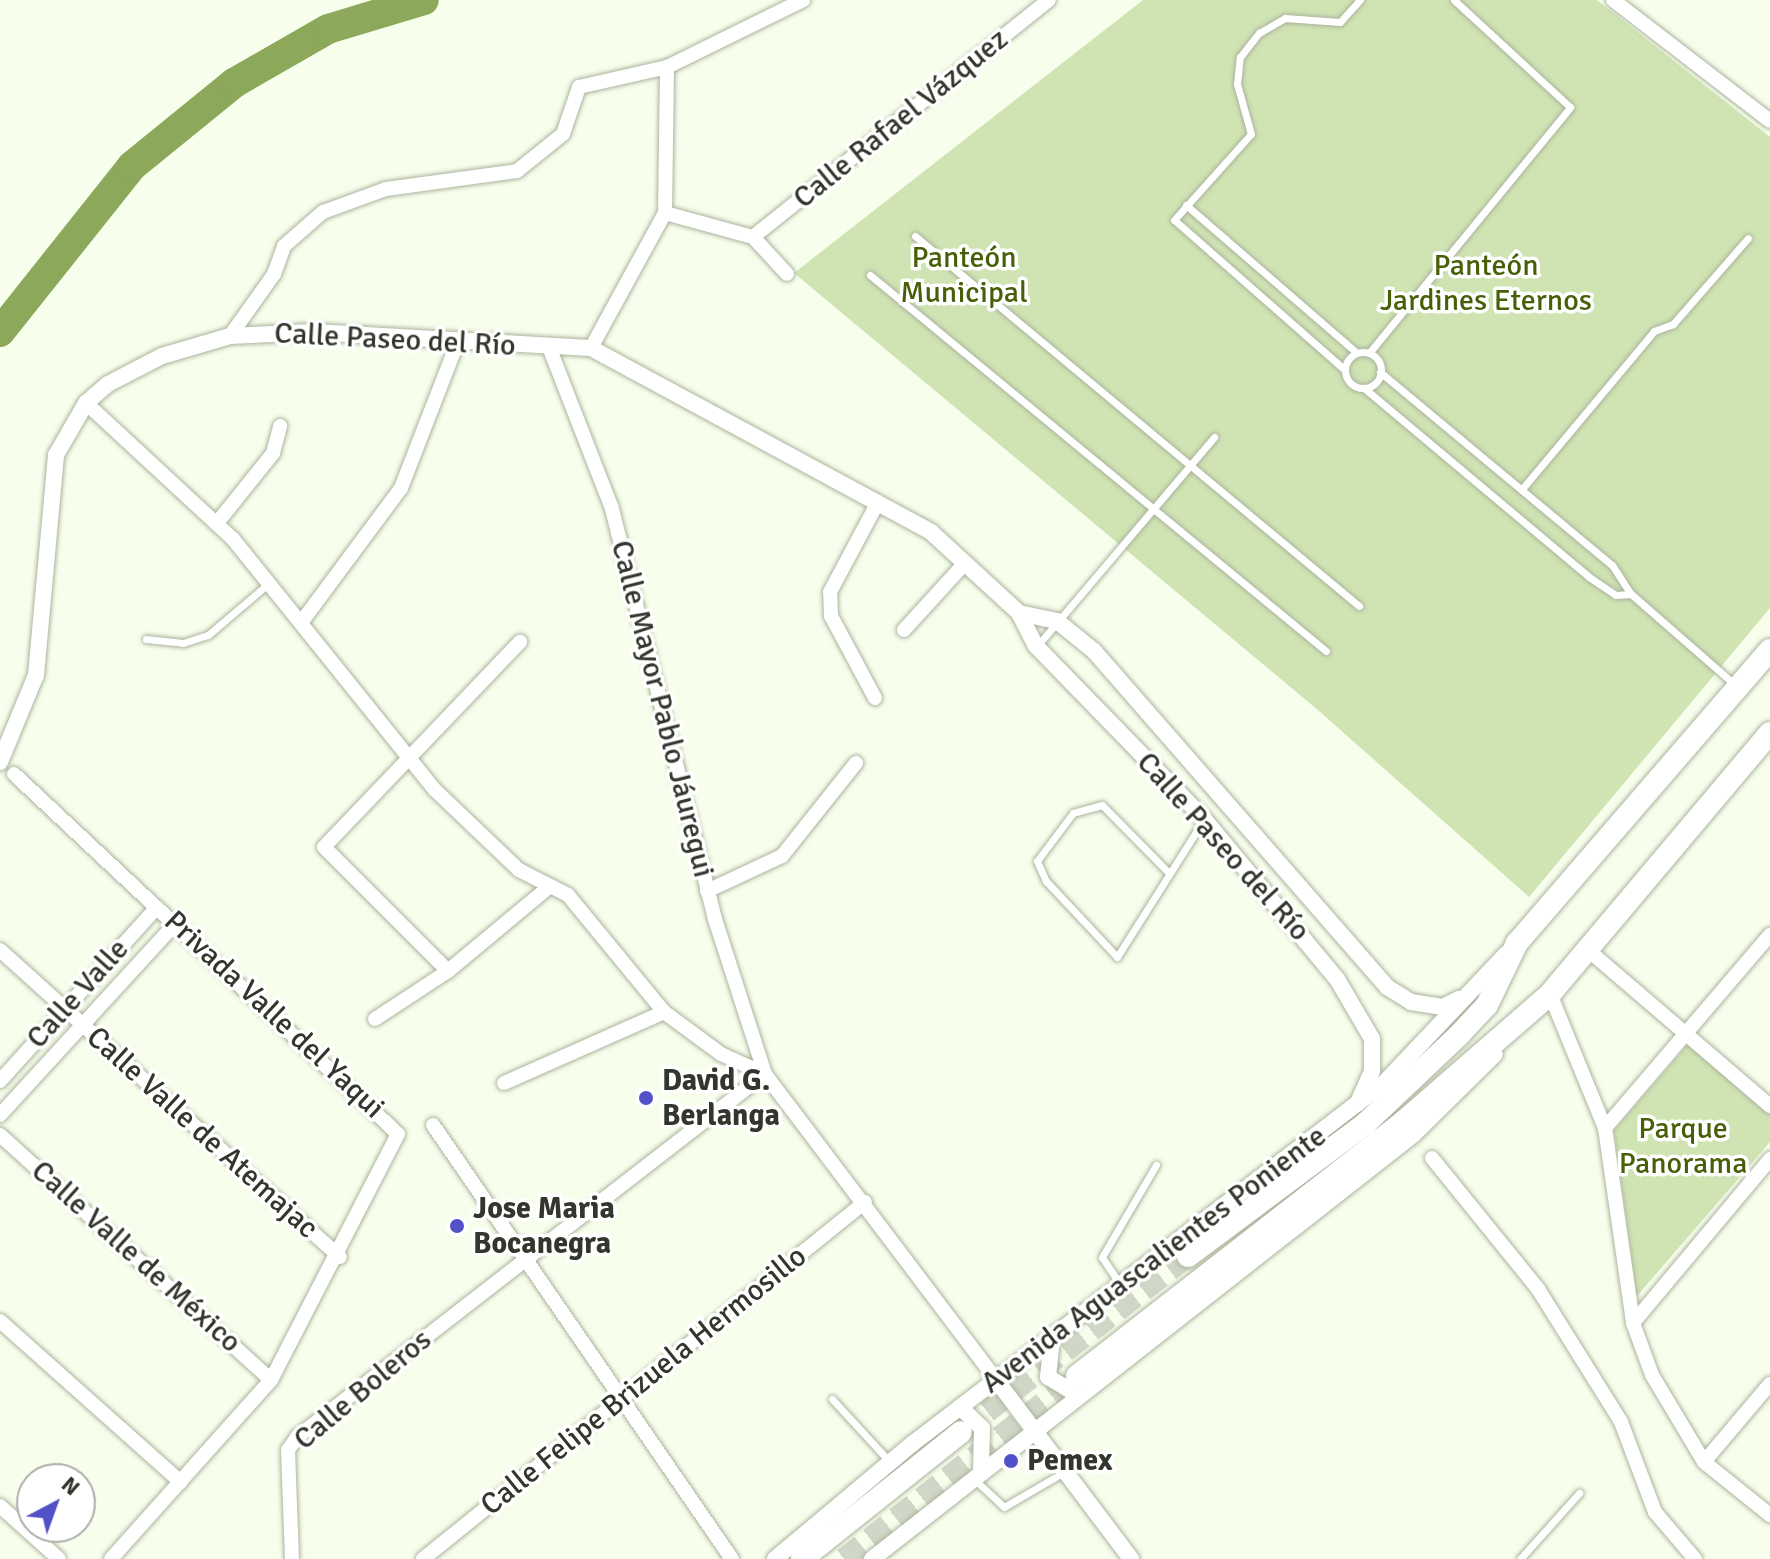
<!DOCTYPE html>
<meta charset="utf-8">
<style>
body{margin:0}
#map{position:relative;width:1770px;height:1559px;overflow:hidden;background:#f7ffec;font-family:Signika,sans-serif}
div>[style]{position:absolute}
.green>*{inset:0;background:#d0e4b3}
.river>*{height:30px;margin:-15px;padding:0 15px;transform-origin:15px;border-radius:15px;background:#8ca85b}
.primary-tunnel>*{height:22px;margin-top:-11px;transform-origin:0;background:repeating-linear-gradient(90deg,#d0d7c6 0 22px,transparent 0 33px)}
.roads{filter:drop-shadow(0 0 2px #abb49e) drop-shadow(0 0 2px #abb49e)}
.service>*{height:7px;margin:-3.5px;padding:0 3.5px;transform-origin:3.5px;border-radius:3.5px;background:#fff}
.service>.ring{margin:-3.5px;padding:0;box-sizing:content-box;background:none;border:7px solid #fff;border-radius:50%}
.minor>*{height:14px;margin:-7px;padding:0 7px;transform-origin:7px;border-radius:7px;background:#fff}
.tertiary>*{height:16px;margin:-8px;padding:0 8px;transform-origin:8px;border-radius:8px;background:#fff}
.primary>*{height:22px;margin:-11px;padding:0 11px;transform-origin:11px;border-radius:11px;background:#fff}
.dots>*{width:22px;height:22px;translate:-50% -50%;box-sizing:border-box;border:4px solid #fff;border-radius:50%}
span{translate:-50% -50%;white-space:nowrap;text-align:center;line-height:1.15;-webkit-text-stroke:7px #fff;paint-order:stroke}
.street-label{font-size:30px;color:#33362d}
.park-label{font-size:30px;color:#475f07}
.poi-label{font-size:30px;color:#33362d;font-weight:700}
.left{translate:0 -50%;text-align:left}
.north{position:absolute;left:16px;top:1463px;width:80px;height:80px;box-sizing:border-box;background:#fff;border:2px solid #adafab;border-radius:50%;rotate:41deg;font-size:22px;font-weight:700;line-height:32px;text-align:center;color:#33362d}
.north::after{content:'';display:block;margin:auto;width:28px;height:36px;background:#5251c8;clip-path:polygon(50% 0,100% 100%,50% 72%,0 100%)}
</style>
<div id="map">
<div class="green">
<div style="clip-path:polygon(1143px 0,1597px 0,1770px 137px,1770px 608px,1529px 897px,1319px 711px,794px 273px)"></div>
<div style="clip-path:polygon(1690px 1042px,1770px 1114px,1770px 1142px,1637px 1296px,1614px 1130px)"></div>
</div>
<div class="river">
<div style="left:0;top:332px;width:212px;rotate:-51.5deg"></div>
<div style="left:132px;top:166px;width:132px;rotate:-39.1deg"></div>
<div style="left:234px;top:83px;width:108px;rotate:-29.9deg"></div>
<div style="left:328px;top:29px;width:100px;rotate:-16.8deg"></div>
</div>
<div class="primary-tunnel">
<div style="left:961px;top:1432px;width:287px;rotate:-37.8deg"></div>
<div style="left:844px;top:1559px;width:296px;rotate:-38.1deg"></div>
</div>
<div class="roads">
<div class="service">
<div style="left:1186px;top:205px;width:226px;rotate:40.9deg"></div>
<div style="left:915px;top:236px;width:578px;rotate:39.81deg"></div>
<div style="left:870px;top:275px;width:591px;rotate:39.51deg"></div>
<div class="ring" style="left:1345px;top:352px;width:29px;height:29px"></div>
<div style="left:1369px;top:353px;width:318px;rotate:-50.7deg"></div>
<div style="left:1570px;top:107px;width:158px;rotate:-137.3deg"></div>
<div style="left:1345px;top:370px;width:227px;rotate:-138.7deg"></div>
<div style="left:1174px;top:220px;width:115px;rotate:-48.2deg"></div>
<div style="left:1251px;top:134px;width:52px;rotate:-105.6deg"></div>
<div style="left:1237px;top:84px;width:27px;rotate:-84deg"></div>
<div style="left:1240px;top:57px;width:31px;rotate:-52deg"></div>
<div style="left:1259px;top:33px;width:30px;rotate:-30deg"></div>
<div style="left:1285px;top:18px;width:55px;rotate:4.2deg"></div>
<div style="left:1340px;top:22px;width:30px;rotate:-48deg"></div>
<div style="left:1380px;top:372px;width:302px;rotate:39.8deg"></div>
<div style="left:1612px;top:565px;width:35px;rotate:57deg"></div>
<div style="left:1631px;top:594px;width:137px;rotate:41.1deg"></div>
<div style="left:1364px;top:388px;width:294px;rotate:40deg"></div>
<div style="left:1589px;top:577px;width:32px;rotate:34deg"></div>
<div style="left:1616px;top:595px;width:15px;rotate:-4deg"></div>
<div style="left:1522px;top:489px;width:206px;rotate:-50.1deg"></div>
<div style="left:1654px;top:331px;width:20px;rotate:-20deg"></div>
<div style="left:1673px;top:324px;width:114px;rotate:-48.9deg"></div>
<div style="left:146px;top:639px;width:37px;rotate:6deg"></div>
<div style="left:183px;top:643px;width:26px;rotate:-18deg"></div>
<div style="left:208px;top:635px;width:80px;rotate:-40.4deg"></div>
<div style="left:1037px;top:646px;width:274px;rotate:-49.7deg"></div>
<div style="left:1168px;top:872px;width:94px;rotate:-134.6deg"></div>
<div style="left:1102px;top:805px;width:30px;rotate:165deg"></div>
<div style="left:1073px;top:813px;width:60px;rotate:126.9deg"></div>
<div style="left:1037px;top:861px;width:22px;rotate:66deg"></div>
<div style="left:1046px;top:881px;width:104px;rotate:46.9deg"></div>
<div style="left:1117px;top:957px;width:161px;rotate:-57.7deg"></div>
<div style="left:1120px;top:1284px;width:32px;rotate:-124deg"></div>
<div style="left:1102px;top:1257px;width:107px;rotate:-59.6deg"></div>
<div style="left:832px;top:1399px;width:84px;rotate:47.4deg"></div>
<div style="left:974px;top:1479px;width:41px;rotate:43deg"></div>
<div style="left:1004px;top:1507px;width:69px;rotate:-30.3deg"></div>
<div style="left:1520px;top:1559px;width:89px;rotate:-48.2deg"></div>
</div>
<div class="minor">
<div style="left:1613px;top:0;width:198px;rotate:37.6deg"></div>
<div style="left:665px;top:213px;width:91px;rotate:15.3deg"></div>
<div style="left:753px;top:237px;width:379px;rotate:-38.7deg"></div>
<div style="left:753px;top:237px;width:50px;rotate:47.4deg"></div>
<div style="left:230px;top:336px;width:76px;rotate:-54.6deg"></div>
<div style="left:274px;top:274px;width:30px;rotate:-70deg"></div>
<div style="left:284px;top:246px;width:52px;rotate:-41.1deg"></div>
<div style="left:323px;top:212px;width:67px;rotate:-20.1deg"></div>
<div style="left:386px;top:189px;width:132px;rotate:-7.8deg"></div>
<div style="left:517px;top:171px;width:59px;rotate:-38.8deg"></div>
<div style="left:563px;top:134px;width:50px;rotate:-71.2deg"></div>
<div style="left:579px;top:87px;width:90px;rotate:-12.8deg"></div>
<div style="left:667px;top:67px;width:152px;rotate:-26.2deg"></div>
<div style="left:591px;top:348px;width:154px;rotate:-61.3deg"></div>
<div style="left:665px;top:213px;width:146px;rotate:-89.2deg"></div>
<div style="left:86px;top:403px;width:200px;rotate:42.8deg"></div>
<div style="left:233px;top:539px;width:322px;rotate:51.2deg"></div>
<div style="left:435px;top:790px;width:116px;rotate:43.6deg"></div>
<div style="left:519px;top:870px;width:55px;rotate:27deg"></div>
<div style="left:568px;top:895px;width:151px;rotate:50.6deg"></div>
<div style="left:664px;top:1012px;width:71px;rotate:36.4deg"></div>
<div style="left:721px;top:1054px;width:48px;rotate:24.4deg"></div>
<div style="left:765px;top:1074px;width:385px;rotate:52.9deg"></div>
<div style="left:217px;top:523px;width:90px;rotate:-51.3deg"></div>
<div style="left:273px;top:453px;width:28px;rotate:-75deg"></div>
<div style="left:303px;top:620px;width:164px;rotate:-53.4deg"></div>
<div style="left:401px;top:488px;width:158px;rotate:-68.8deg"></div>
<div style="left:904px;top:630px;width:91px;rotate:-47.7deg"></div>
<div style="left:875px;top:698px;width:93px;rotate:-118.2deg"></div>
<div style="left:831px;top:616px;width:24px;rotate:-92deg"></div>
<div style="left:830px;top:592px;width:102px;rotate:-61.9deg"></div>
<div style="left:14px;top:774px;width:526px;rotate:43.15deg"></div>
<div style="left:398px;top:1134px;width:277px;rotate:117.3deg"></div>
<div style="left:271px;top:1380px;width:240px;rotate:131.8deg"></div>
<div style="left:707px;top:891px;width:83px;rotate:-25deg"></div>
<div style="left:782px;top:856px;width:119px;rotate:-51.5deg"></div>
<div style="left:0;top:950px;width:458px;rotate:42.1deg"></div>
<div style="left:1588px;top:950px;width:240px;rotate:40.6deg"></div>
<div style="left:448px;top:971px;width:175px;rotate:-135deg"></div>
<div style="left:324px;top:847px;width:284px;rotate:-46.3deg"></div>
<div style="left:1550px;top:994px;width:145px;rotate:67.7deg"></div>
<div style="left:1605px;top:1128px;width:197px;rotate:81.8deg"></div>
<div style="left:1633px;top:1323px;width:55px;rotate:69.9deg"></div>
<div style="left:1652px;top:1375px;width:101px;rotate:59.1deg"></div>
<div style="left:1704px;top:1462px;width:85px;rotate:38.8deg"></div>
<div style="left:375px;top:1019px;width:87px;rotate:-33.3deg"></div>
<div style="left:448px;top:971px;width:133px;rotate:-39.8deg"></div>
<div style="left:0;top:1081px;width:234px;rotate:-47.9deg"></div>
<div style="left:504px;top:1083px;width:175px;rotate:-23.9deg"></div>
<div style="left:0;top:1115px;width:259px;rotate:-47.5deg"></div>
<div style="left:433px;top:1125px;width:527px;rotate:55.44deg"></div>
<div style="left:1605px;top:1128px;width:254px;rotate:-49.5deg"></div>
<div style="left:0;top:1135px;width:365px;rotate:42.1deg"></div>
<div style="left:1432px;top:1158px;width:169px;rotate:51deg"></div>
<div style="left:1538px;top:1289px;width:157px;rotate:58deg"></div>
<div style="left:1621px;top:1422px;width:96px;rotate:69.3deg"></div>
<div style="left:1655px;top:1512px;width:62px;rotate:49.6deg"></div>
<div style="left:0;top:1321px;width:242px;rotate:41.7deg"></div>
<div style="left:1633px;top:1323px;width:214px;rotate:-50.1deg"></div>
<div style="left:1704px;top:1462px;width:102px;rotate:-49.8deg"></div>
<div style="left:0;top:1506px;width:79px;rotate:41.9deg"></div>
<div style="left:292px;top:1559px;width:109px;rotate:-92.1deg"></div>
<div style="left:288px;top:1450px;width:16px;rotate:-55deg"></div>
<div style="left:297px;top:1437px;width:592px;rotate:-37.8deg"></div>
<div style="left:765px;top:1074px;width:163px;rotate:-107.9deg"></div>
<div style="left:715px;top:919px;width:426px;rotate:-104.1deg"></div>
<div style="left:611px;top:506px;width:171px;rotate:-111.3deg"></div>
<div style="left:423px;top:1559px;width:568px;rotate:-38.93deg"></div>
</div>
<div class="tertiary">
<div style="left:1019px;top:613px;width:39px;rotate:12deg"></div>
<div style="left:1057px;top:621px;width:48px;rotate:39deg"></div>
<div style="left:1094px;top:651px;width:446px;rotate:48.9deg"></div>
<div style="left:1387px;top:987px;width:28px;rotate:32deg"></div>
<div style="left:1411px;top:1002px;width:32px;rotate:9deg"></div>
<div style="left:1443px;top:1007px;width:18px;rotate:-27deg"></div>
<div style="left:0;top:762px;width:94px;rotate:-67.5deg"></div>
<div style="left:36px;top:675px;width:221px;rotate:-84.8deg"></div>
<div style="left:56px;top:455px;width:60px;rotate:-60deg"></div>
<div style="left:86px;top:403px;width:29px;rotate:-41deg"></div>
<div style="left:108px;top:384px;width:61px;rotate:-27.4deg"></div>
<div style="left:162px;top:356px;width:71px;rotate:-16.4deg"></div>
<div style="left:230px;top:336px;width:83px;rotate:-2.8deg"></div>
<div style="left:313px;top:332px;width:278px;rotate:3.3deg"></div>
<div style="left:591px;top:348px;width:387px;rotate:28.4deg"></div>
<div style="left:931px;top:532px;width:120px;rotate:42.6deg"></div>
<div style="left:1019px;top:613px;width:37px;rotate:63deg"></div>
<div style="left:1036px;top:646px;width:241px;rotate:45.8deg"></div>
<div style="left:1204px;top:819px;width:208px;rotate:50.3deg"></div>
<div style="left:1337px;top:979px;width:69px;rotate:59.7deg"></div>
<div style="left:1372px;top:1039px;width:32px;rotate:90deg"></div>
<div style="left:1372px;top:1071px;width:36px;rotate:114deg"></div>
<div style="left:1052px;top:1339px;width:38px;rotate:96deg"></div>
<div style="left:1048px;top:1377px;width:35px;rotate:31deg"></div>
<div style="left:997px;top:1381px;width:223px;rotate:53deg"></div>
<div style="left:960px;top:1407px;width:30px;rotate:44deg"></div>
<div style="left:982px;top:1428px;width:42px;rotate:91.4deg"></div>
<div style="left:775px;top:1559px;width:179px;rotate:-40deg"></div>
<div style="left:912px;top:1444px;width:594px;rotate:-37.41deg"></div>
<div style="left:1384px;top:1083px;width:178px;rotate:-46.6deg"></div>
<div style="left:872px;top:1559px;width:687px;rotate:-38.09deg"></div>
<div style="left:1413px;top:1135px;width:115px;rotate:-44.6deg"></div>
</div>
<div class="primary">
<div style="left:1188px;top:1256px;width:221px;rotate:-36.7deg"></div>
<div style="left:1365px;top:1124px;width:129px;rotate:-43.4deg"></div>
<div style="left:1459px;top:1035px;width:41px;rotate:-47deg"></div>
<div style="left:1487px;top:1005px;width:69px;rotate:-64.2deg"></div>
<div style="left:1517px;top:943px;width:387px;rotate:-49.2deg"></div>
<div style="left:1077px;top:1376px;width:413px;rotate:-37.9deg"></div>
<div style="left:1403px;top:1122px;width:195px;rotate:-41deg"></div>
<div style="left:1550px;top:994px;width:341px;rotate:-49.9deg"></div>
<div style="left:802px;top:1559px;width:203px;rotate:-38.6deg"></div>
</div>
</div>
<div class="dots">
<div style="left:646px;top:1098px;background:#5251c8"></div>
<div style="left:457px;top:1226px;background:#5251c8"></div>
<div style="left:1011px;top:1461px;background:#5251c8"></div>
</div>
<div class="street-label">
<span style="left:901px;top:119px;rotate:-39deg">Calle Rafael Vázquez</span>
<span style="left:395px;top:340px;rotate:3deg">Calle Paseo del Río</span>
<span style="left:662px;top:709px;rotate:76deg">Calle Mayor Pablo Jáuregui</span>
<span style="left:1223px;top:847px;rotate:48deg">Calle Paseo del Río</span>
<span style="left:78px;top:994px;rotate:-48deg">Calle Valle</span>
<span style="left:274px;top:1015px;rotate:43deg">Privada Valle del Yaqui</span>
<span style="left:202px;top:1133px;rotate:42deg">Calle Valle de Atemajac</span>
<span style="left:136px;top:1257px;rotate:42deg">Calle Valle de México</span>
<span style="left:1154px;top:1260px;rotate:-37deg">Avenida Aguascalientes Poniente</span>
<span style="left:644px;top:1381px;rotate:-39deg">Calle Felipe Brizuela Hermosillo</span>
<span style="left:363px;top:1390px;rotate:-40deg">Calle Boleros</span>
</div>
<div class="park-label">
<span style="left:964px;top:275px">Panteón<br>Municipal</span>
<span style="left:1486px;top:283px">Panteón<br>Jardines Eternos</span>
<span style="left:1683px;top:1146px">Parque<br>Panorama</span>
</div>
<div class="poi-label">
<span class="left" style="left:662px;top:1098px">David G.<br>Berlanga</span>
<span class="left" style="left:473px;top:1226px">Jose Maria<br>Bocanegra</span>
<span class="left" style="left:1027px;top:1461px">Pemex</span>
</div>
<div class="north">N</div>
</div>
